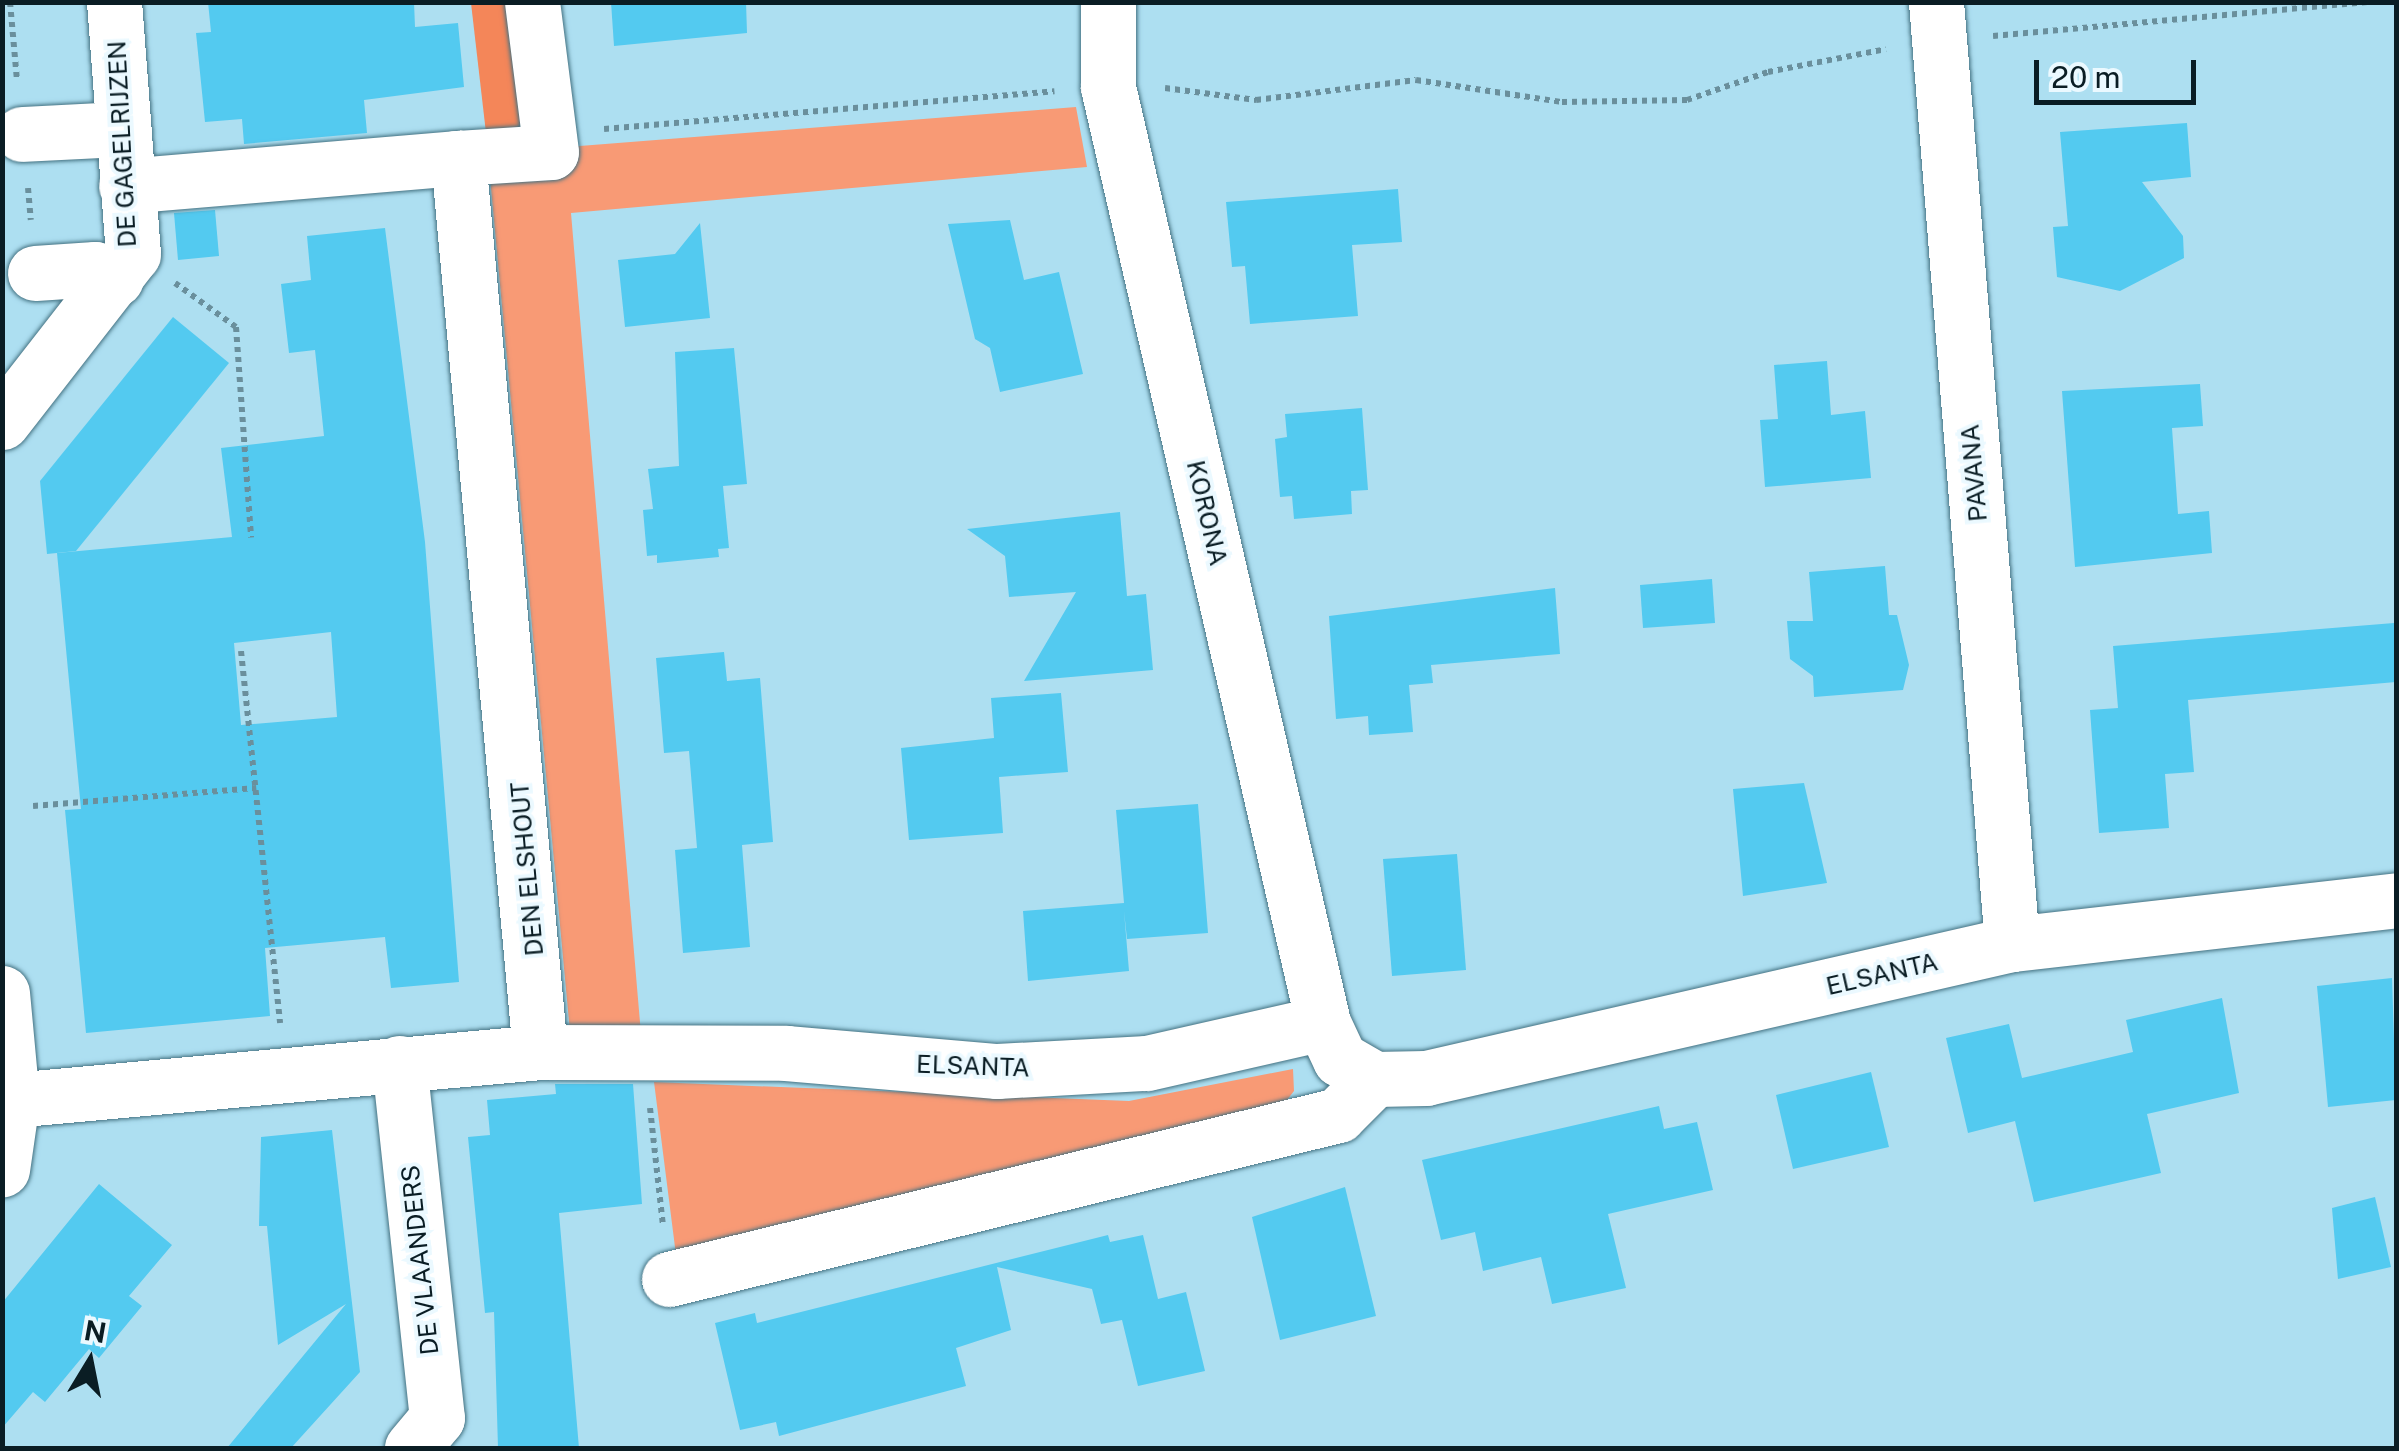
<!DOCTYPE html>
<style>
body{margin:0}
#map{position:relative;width:2399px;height:1451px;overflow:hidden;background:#addff1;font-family:"Public Sans",sans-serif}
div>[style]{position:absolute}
.green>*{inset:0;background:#f89a75}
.forest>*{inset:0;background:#f48659}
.building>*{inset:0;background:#53caf0}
.path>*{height:6px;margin-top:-3px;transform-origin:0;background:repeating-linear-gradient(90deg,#6a8f9c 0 5px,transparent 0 10px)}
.roads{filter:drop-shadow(0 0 2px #447282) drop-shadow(0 0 2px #447282)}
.minor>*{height:55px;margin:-27.5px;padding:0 27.5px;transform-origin:27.5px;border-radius:27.5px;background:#fff}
span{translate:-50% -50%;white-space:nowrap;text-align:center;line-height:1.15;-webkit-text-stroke:8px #ebf9ff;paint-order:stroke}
.street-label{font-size:25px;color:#0a1d24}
.frame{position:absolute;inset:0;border:5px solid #0a1d24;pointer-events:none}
.north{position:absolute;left:40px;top:1311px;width:100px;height:100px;-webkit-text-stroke:8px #ebf9ff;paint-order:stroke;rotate:10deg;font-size:28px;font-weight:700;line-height:40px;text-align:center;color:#0a1d24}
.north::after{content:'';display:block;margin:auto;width:35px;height:45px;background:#0a1d24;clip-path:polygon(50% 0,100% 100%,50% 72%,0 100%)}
.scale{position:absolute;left:2034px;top:60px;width:162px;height:45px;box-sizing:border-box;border:5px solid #0a1d24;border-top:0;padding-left:12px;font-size:30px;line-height:35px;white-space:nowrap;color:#0a1d24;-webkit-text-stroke:8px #ebf9ff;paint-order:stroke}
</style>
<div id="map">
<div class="green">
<div style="clip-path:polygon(1076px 107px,1087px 167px,571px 213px,641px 1034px,570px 1032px,490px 178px,567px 147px)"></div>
<div style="clip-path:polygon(1293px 1069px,1294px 1091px,1280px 1109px,676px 1255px,654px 1082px,1129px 1101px)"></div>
</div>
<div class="forest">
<div style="clip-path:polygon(471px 3px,514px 3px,529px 128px,486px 133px)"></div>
</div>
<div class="building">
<div style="clip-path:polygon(208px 2px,414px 2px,415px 27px,458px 23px,464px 87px,364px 100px,367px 133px,244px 144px,242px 119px,205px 122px,196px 33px,211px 32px)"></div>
<div style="clip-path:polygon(611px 2px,746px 2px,747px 33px,614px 46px)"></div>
<div style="clip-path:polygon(2187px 123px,2191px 177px,2142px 182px,2183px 236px,2184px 258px,2120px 291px,2057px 277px,2053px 227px,2068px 226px,2060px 132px)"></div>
<div style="clip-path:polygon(1398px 189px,1402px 242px,1352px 245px,1358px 316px,1250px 324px,1245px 266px,1232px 267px,1226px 202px)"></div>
<div style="clip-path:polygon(215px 210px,219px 256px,178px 260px,174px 213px)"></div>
<div style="clip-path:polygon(1010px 220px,1024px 280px,1059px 272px,1083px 374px,1000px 392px,990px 348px,975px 339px,948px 224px)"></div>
<div style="clip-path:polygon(700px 223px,710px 318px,625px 327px,618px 260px,675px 254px)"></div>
<div style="clip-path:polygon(evenodd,385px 228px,425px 542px,459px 982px,391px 988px,385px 937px,265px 948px,270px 1016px,86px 1033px,65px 810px,81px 809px,57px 553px,232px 537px,221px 448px,324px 436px,315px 350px,289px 353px,281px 284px,311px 280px,307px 236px,385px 228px,331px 632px,337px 717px,241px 725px,234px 643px,331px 632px)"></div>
<div style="clip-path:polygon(173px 317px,229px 363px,76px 551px,47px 554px,40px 481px)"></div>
<div style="clip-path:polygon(734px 348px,747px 484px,723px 486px,729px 548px,718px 549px,719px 557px,657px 563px,657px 555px,647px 556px,643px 510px,653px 509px,648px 469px,679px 466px,675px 352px)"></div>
<div style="clip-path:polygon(1827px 361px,1831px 415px,1865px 411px,1871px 478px,1765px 487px,1760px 420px,1778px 419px,1774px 365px)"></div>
<div style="clip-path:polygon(2200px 384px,2203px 426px,2172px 428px,2178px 514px,2209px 511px,2212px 553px,2075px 567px,2062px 391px)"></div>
<div style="clip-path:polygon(1362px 408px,1368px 490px,1351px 491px,1352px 514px,1294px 519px,1292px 496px,1280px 497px,1275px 439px,1287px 437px,1285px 414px)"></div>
<div style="clip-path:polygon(1120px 512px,1127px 596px,1146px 594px,1153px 670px,1024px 681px,1076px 592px,1009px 597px,1005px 556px,967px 529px)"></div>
<div style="clip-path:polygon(1885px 566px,1889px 615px,1897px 615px,1909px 665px,1903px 690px,1814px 697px,1813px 676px,1790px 659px,1787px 621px,1813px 621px,1809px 572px)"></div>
<div style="clip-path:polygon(1712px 579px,1715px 623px,1643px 628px,1640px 585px)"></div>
<div style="clip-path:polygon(1555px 588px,1560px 654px,1431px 665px,1433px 683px,1409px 685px,1413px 732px,1369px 735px,1368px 716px,1336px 719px,1329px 616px)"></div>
<div style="clip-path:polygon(2394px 623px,2396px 682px,2188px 700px,2194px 772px,2165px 774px,2169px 828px,2099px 833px,2090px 710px,2118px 708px,2113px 646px)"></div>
<div style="clip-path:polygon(724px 652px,727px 681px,760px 678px,773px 842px,742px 845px,750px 947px,683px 953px,675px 850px,697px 848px,689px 751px,664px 753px,656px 658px)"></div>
<div style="clip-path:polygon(1061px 693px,1068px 772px,999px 777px,1003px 833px,909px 840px,901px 748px,994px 738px,991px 698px)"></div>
<div style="clip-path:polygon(1804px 783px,1827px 883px,1743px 896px,1733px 789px)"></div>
<div style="clip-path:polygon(1198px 804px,1208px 933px,1127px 939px,1124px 911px,1129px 971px,1028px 981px,1023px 911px,1124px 903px,1116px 810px)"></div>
<div style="clip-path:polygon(1457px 854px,1466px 970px,1392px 976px,1383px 859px)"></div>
<div style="clip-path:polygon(2392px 978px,2396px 1100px,2328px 1107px,2317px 986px)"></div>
<div style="clip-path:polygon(2222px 998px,2239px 1093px,2147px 1114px,2161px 1173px,2034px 1202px,2015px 1121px,1968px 1133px,1946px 1038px,2009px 1024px,2022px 1078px,2133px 1052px,2126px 1020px)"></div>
<div style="clip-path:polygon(1871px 1072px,1889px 1147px,1793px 1169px,1776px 1095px)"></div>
<div style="clip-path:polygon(555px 1084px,633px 1084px,642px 1204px,559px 1213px,579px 1448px,498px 1448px,494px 1312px,485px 1313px,468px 1137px,490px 1135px,487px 1100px,556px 1094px)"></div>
<div style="clip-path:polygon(1659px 1106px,1664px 1129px,1697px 1122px,1713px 1190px,1608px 1214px,1626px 1288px,1552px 1304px,1541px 1257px,1483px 1271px,1475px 1232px,1441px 1240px,1422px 1160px)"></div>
<div style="clip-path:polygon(332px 1130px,360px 1372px,291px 1448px,227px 1448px,346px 1304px,278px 1345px,267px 1226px,259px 1226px,261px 1137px)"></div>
<div style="clip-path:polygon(99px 1184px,172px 1245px,129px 1296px,142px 1306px,99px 1358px,89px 1349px,45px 1402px,33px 1392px,2px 1428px,2px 1303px)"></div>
<div style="clip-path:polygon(1345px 1187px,1376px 1316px,1280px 1340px,1252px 1217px)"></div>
<div style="clip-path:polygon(2375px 1197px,2391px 1267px,2338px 1279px,2332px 1208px)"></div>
<div style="clip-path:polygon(1108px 1235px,1110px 1242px,1143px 1235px,1158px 1299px,1186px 1292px,1205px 1371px,1138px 1386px,1122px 1320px,1101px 1324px,1092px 1289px,997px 1267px,1011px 1330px,956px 1348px,966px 1386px,779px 1436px,776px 1422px,740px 1430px,715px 1323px,755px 1313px,757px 1323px)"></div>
</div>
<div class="path">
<div style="left:10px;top:2px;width:79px;rotate:84.9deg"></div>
<div style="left:1993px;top:36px;width:379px;rotate:-5.2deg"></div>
<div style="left:1165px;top:88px;width:92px;rotate:7.5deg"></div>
<div style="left:1256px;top:100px;width:161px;rotate:-7.1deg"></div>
<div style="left:1416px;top:80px;width:148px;rotate:8.6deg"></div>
<div style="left:1562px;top:102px;width:125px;rotate:-0.9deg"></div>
<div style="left:1687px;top:100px;width:86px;rotate:-19.1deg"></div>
<div style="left:1768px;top:72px;width:120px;rotate:-11deg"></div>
<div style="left:604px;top:129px;width:452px;rotate:-4.8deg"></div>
<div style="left:28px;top:188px;width:32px;rotate:85deg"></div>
<div style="left:175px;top:283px;width:75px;rotate:35.8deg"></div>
<div style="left:236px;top:327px;width:211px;rotate:85.9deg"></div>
<div style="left:241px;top:651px;width:374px;rotate:84deg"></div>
<div style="left:33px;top:806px;width:224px;rotate:-4.6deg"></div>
<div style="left:650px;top:1108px;width:118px;rotate:83.7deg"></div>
</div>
<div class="roads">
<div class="minor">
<div style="left:1108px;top:2px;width:85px;rotate:90deg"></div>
<div style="left:1108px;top:87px;width:960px;rotate:77.06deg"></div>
<div style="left:1323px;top:1023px;width:40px;rotate:65deg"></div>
<div style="left:1340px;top:1059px;width:39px;rotate:30deg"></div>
<div style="left:1374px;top:1079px;width:52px;rotate:-1.1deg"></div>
<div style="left:1426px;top:1078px;width:601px;rotate:-12.88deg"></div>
<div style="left:2012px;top:944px;width:387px;rotate:-6.5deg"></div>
<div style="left:1936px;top:2px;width:945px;rotate:85.39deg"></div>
<div style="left:22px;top:134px;width:100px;rotate:-2.9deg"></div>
<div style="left:458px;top:158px;width:93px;rotate:-3.7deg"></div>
<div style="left:551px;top:152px;width:151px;rotate:-97.2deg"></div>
<div style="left:35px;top:273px;width:60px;rotate:-3.8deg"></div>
<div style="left:95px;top:269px;width:23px;rotate:25deg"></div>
<div style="left:2px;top:422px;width:213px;rotate:-52.1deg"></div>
<div style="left:133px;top:254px;width:253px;rotate:-94.3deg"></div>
<div style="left:2px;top:993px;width:107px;rotate:84.7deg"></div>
<div style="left:12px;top:1100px;width:70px;rotate:98.2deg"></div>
<div style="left:540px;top:1052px;width:246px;rotate:0.2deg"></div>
<div style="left:786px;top:1053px;width:212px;rotate:4.9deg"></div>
<div style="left:997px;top:1071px;width:150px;rotate:-3.1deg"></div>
<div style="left:1147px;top:1063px;width:180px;rotate:-12.8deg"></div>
<div style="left:399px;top:1063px;width:357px;rotate:83.9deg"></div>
<div style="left:437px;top:1418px;width:39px;rotate:130deg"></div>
<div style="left:12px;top:1100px;width:530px;rotate:-5.19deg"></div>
<div style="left:540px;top:1052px;width:898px;rotate:-95.24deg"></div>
<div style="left:458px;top:158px;width:333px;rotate:175.2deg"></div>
<div style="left:669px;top:1279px;width:689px;rotate:-13.77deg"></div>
<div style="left:1338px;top:1115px;width:51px;rotate:-45deg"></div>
</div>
</div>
<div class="street-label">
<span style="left:122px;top:144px;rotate:-93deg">DE GAGELRIJZEN</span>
<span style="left:1974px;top:473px;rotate:-95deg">PAVANA</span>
<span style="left:1207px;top:513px;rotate:77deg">KORONA</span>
<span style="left:527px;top:869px;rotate:-95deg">DEN ELSHOUT</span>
<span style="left:1882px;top:974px;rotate:-13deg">ELSANTA</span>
<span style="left:973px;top:1066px;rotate:2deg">ELSANTA</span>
<span style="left:420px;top:1260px;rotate:-96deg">DE VLAANDERS</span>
</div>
<div class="frame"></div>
<div class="north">N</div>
<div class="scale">20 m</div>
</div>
